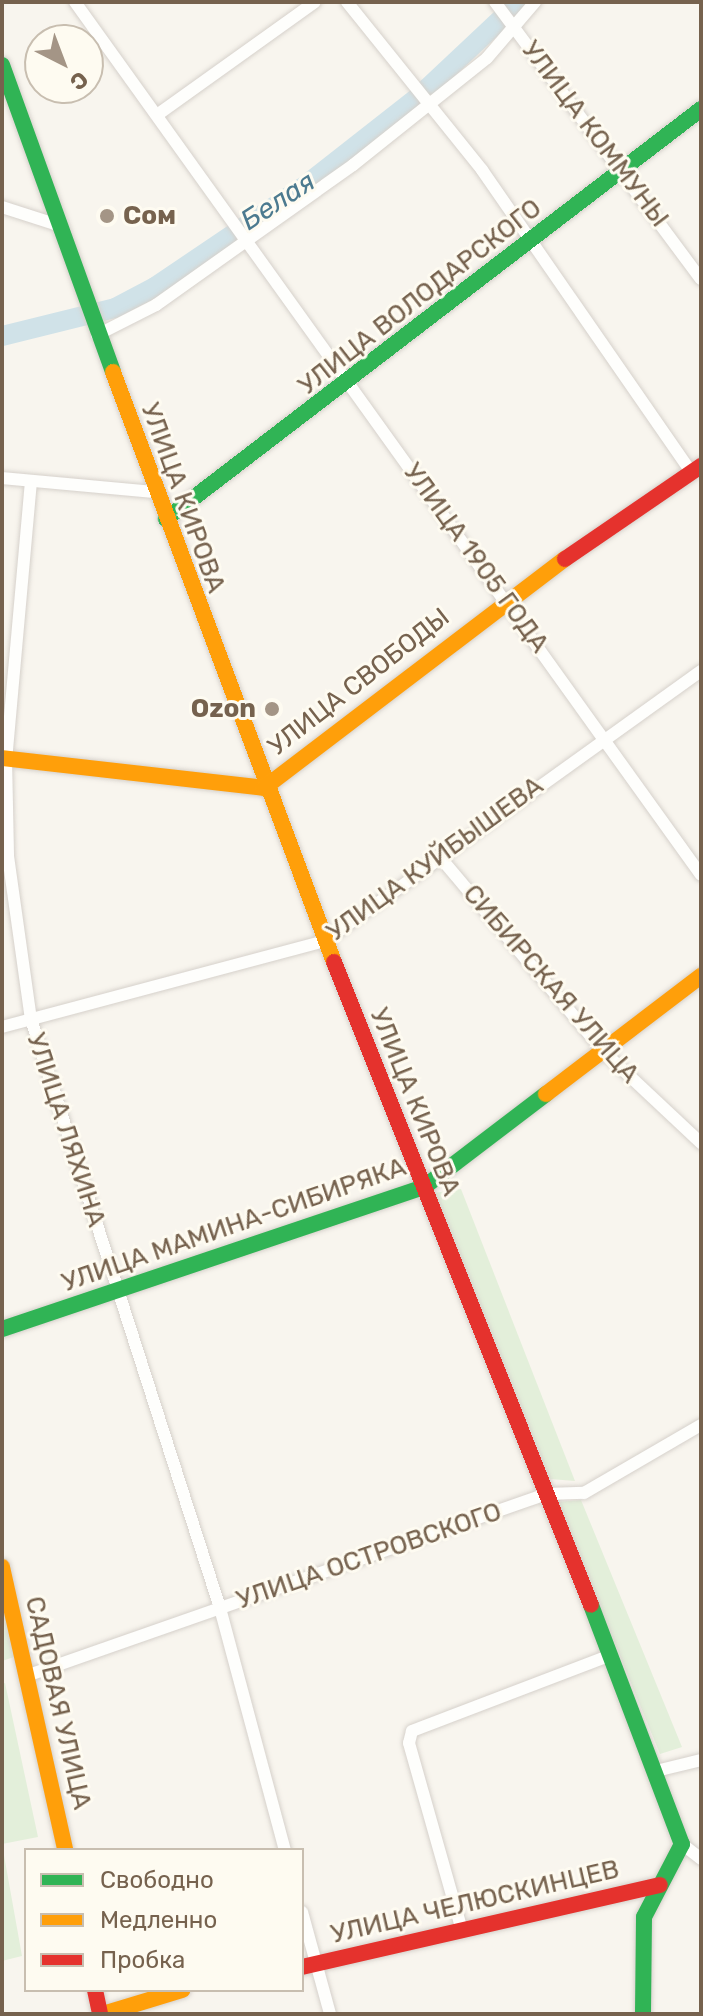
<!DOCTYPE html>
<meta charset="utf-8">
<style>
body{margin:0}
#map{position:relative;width:703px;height:2016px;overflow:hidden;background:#f8f5ee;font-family:Rubik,sans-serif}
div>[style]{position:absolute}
.green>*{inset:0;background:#e3efda}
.river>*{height:20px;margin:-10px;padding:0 10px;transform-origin:10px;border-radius:10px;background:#d0e2e8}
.roads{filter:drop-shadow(0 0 2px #d6d1cb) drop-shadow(0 0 2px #d6d1cb)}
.street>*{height:12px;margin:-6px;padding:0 6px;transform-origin:6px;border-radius:6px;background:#fefefc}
.fast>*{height:16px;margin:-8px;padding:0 8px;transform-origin:8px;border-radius:8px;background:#30b455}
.slow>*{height:16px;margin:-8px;padding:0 8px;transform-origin:8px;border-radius:8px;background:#ff9f0a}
.jam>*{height:16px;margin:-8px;padding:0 8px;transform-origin:8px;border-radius:8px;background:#e5322d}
.dots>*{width:22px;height:22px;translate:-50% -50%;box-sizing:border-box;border:4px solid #fefbf1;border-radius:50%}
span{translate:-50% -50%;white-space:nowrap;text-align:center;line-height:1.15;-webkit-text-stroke:6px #fefbf1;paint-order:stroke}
.street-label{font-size:26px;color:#76624e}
.poi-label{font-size:26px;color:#76624e;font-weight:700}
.left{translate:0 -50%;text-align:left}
.right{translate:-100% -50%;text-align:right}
.water-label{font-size:28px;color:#4c7a8f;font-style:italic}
.frame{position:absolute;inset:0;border:4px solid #76624e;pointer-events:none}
.legend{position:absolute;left:24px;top:1848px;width:280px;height:144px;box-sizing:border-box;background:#fefbf1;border:2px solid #c8beb0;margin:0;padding:10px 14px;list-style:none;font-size:24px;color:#76624e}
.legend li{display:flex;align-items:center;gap:16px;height:40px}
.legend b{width:40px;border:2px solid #c8beb0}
.north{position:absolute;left:24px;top:24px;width:80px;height:80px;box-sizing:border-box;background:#fefbf1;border:2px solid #c8beb0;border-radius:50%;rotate:138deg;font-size:22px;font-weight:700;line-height:32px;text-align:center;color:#76624e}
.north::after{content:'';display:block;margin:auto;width:28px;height:36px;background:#a49586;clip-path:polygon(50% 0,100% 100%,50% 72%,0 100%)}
</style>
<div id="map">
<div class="green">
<div style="clip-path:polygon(461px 1189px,575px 1481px,550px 1479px,434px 1193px)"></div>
<div style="clip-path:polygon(581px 1500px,682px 1747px,660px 1754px,557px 1502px)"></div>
<div style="clip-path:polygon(2px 1595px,17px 1656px,2px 1661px)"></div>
<div style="clip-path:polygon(5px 1683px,38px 1837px,2px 1844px,22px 1956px,2px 1961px,2px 1684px)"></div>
</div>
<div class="river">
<div style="left:2px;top:336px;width:116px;rotate:-13.9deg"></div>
<div style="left:115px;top:308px;width:45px;rotate:-27.7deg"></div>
<div style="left:155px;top:287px;width:177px;rotate:-34deg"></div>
<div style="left:302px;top:188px;width:147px;rotate:-38.1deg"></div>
<div style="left:418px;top:97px;width:139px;rotate:-43.2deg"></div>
</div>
<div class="roads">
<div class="street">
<div style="left:75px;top:2px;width:1074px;rotate:54.36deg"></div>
<div style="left:347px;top:2px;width:216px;rotate:51.2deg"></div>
<div style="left:482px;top:170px;width:369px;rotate:55.3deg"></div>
<div style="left:495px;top:2px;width:345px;rotate:53.4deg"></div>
<div style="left:157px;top:115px;width:194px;rotate:-35.6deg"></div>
<div style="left:2px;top:207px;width:62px;rotate:17.9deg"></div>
<div style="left:97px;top:335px;width:66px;rotate:-27deg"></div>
<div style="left:156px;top:305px;width:242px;rotate:-35.4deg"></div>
<div style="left:353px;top:165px;width:171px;rotate:-38.6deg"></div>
<div style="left:487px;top:58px;width:74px;rotate:-49.4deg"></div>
<div style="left:2px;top:478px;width:152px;rotate:5.3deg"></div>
<div style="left:31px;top:481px;width:279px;rotate:95.1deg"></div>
<div style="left:6px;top:759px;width:97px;rotate:88.8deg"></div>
<div style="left:8px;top:856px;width:165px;rotate:82deg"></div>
<div style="left:31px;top:1019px;width:619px;rotate:72.21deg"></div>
<div style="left:220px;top:1608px;width:251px;rotate:75deg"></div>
<div style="left:439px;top:856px;width:258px;rotate:49.9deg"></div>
<div style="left:605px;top:1053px;width:132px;rotate:43.2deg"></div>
<div style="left:2px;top:1027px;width:334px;rotate:-14.9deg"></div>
<div style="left:325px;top:941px;width:463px;rotate:-35.7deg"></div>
<div style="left:29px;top:1675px;width:548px;rotate:-19.29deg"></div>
<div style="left:546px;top:1494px;width:38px;rotate:-2deg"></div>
<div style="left:584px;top:1493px;width:135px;rotate:-30.2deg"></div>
<div style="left:656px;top:1771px;width:46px;rotate:-13.7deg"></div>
<div style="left:682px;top:1844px;width:24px;rotate:38deg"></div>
<div style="left:302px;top:1912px;width:106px;rotate:74.6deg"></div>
<div style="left:461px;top:1927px;width:191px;rotate:-105.8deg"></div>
<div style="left:409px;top:1743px;width:12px;rotate:-76deg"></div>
<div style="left:412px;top:1731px;width:213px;rotate:-20.9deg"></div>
</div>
<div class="fast">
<div style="left:2px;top:65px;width:326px;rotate:70.1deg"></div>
<div style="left:166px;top:519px;width:674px;rotate:-37.46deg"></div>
<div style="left:2px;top:1329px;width:445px;rotate:-18.6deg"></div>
<div style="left:424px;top:1187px;width:153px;rotate:-37.3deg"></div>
<div style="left:591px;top:1605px;width:256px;rotate:69.2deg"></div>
<div style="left:682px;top:1844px;width:82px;rotate:117.5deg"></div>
<div style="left:644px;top:1917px;width:97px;rotate:90.6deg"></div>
</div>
<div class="slow">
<div style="left:113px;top:372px;width:630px;rotate:69.47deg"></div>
<div style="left:2px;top:758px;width:264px;rotate:6.5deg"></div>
<div style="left:264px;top:788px;width:378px;rotate:-37.3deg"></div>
<div style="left:546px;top:1094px;width:195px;rotate:-37.3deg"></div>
<div style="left:2px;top:1567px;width:290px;rotate:77.4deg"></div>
<div style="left:103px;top:2014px;width:83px;rotate:-16.9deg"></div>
</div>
<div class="jam">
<div style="left:565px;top:559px;width:165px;rotate:-34.4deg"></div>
<div style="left:334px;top:962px;width:692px;rotate:68.21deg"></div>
<div style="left:302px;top:1967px;width:367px;rotate:-12.9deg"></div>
<div style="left:95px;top:1990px;width:25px;rotate:78deg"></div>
</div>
</div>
<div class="dots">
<div style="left:107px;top:216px;background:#a49586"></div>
<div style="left:272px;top:709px;background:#a49586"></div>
</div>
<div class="street-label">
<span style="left:595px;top:134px;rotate:53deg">УЛИЦА КОММУНЫ</span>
<span style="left:420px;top:297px;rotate:-38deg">УЛИЦА ВОЛОДАРСКОГО</span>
<span style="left:183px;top:498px;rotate:70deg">УЛИЦА КИРОВА</span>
<span style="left:476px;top:558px;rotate:54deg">УЛИЦА 1905 ГОДА</span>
<span style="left:359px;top:682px;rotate:-38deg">УЛИЦА СВОБОДЫ</span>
<span style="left:435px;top:859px;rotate:-36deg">УЛИЦА КУЙБЫШЕВА</span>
<span style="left:551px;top:984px;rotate:49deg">СИБИРСКАЯ УЛИЦА</span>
<span style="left:415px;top:1102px;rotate:68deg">УЛИЦА КИРОВА</span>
<span style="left:66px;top:1130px;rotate:72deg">УЛИЦА ЛЯХИНА</span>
<span style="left:234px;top:1225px;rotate:-19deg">УЛИЦА МАМИНА-СИБИРЯКА</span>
<span style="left:369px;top:1556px;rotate:-19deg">УЛИЦА ОСТРОВСКОГО</span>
<span style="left:58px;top:1703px;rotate:77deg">САДОВАЯ УЛИЦА</span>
<span style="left:475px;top:1902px;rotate:-13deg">УЛИЦА ЧЕЛЮСКИНЦЕВ</span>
</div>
<div class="poi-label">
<span class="left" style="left:123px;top:216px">Сом</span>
<span class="right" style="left:256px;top:709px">Ozon</span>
</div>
<div class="water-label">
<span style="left:278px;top:201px;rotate:-33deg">Белая</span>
</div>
<div class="frame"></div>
<ul class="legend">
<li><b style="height:10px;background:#30b455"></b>Свободно</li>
<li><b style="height:10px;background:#ff9f0a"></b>Медленно</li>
<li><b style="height:10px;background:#e5322d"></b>Пробка</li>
</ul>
<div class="north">С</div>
</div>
